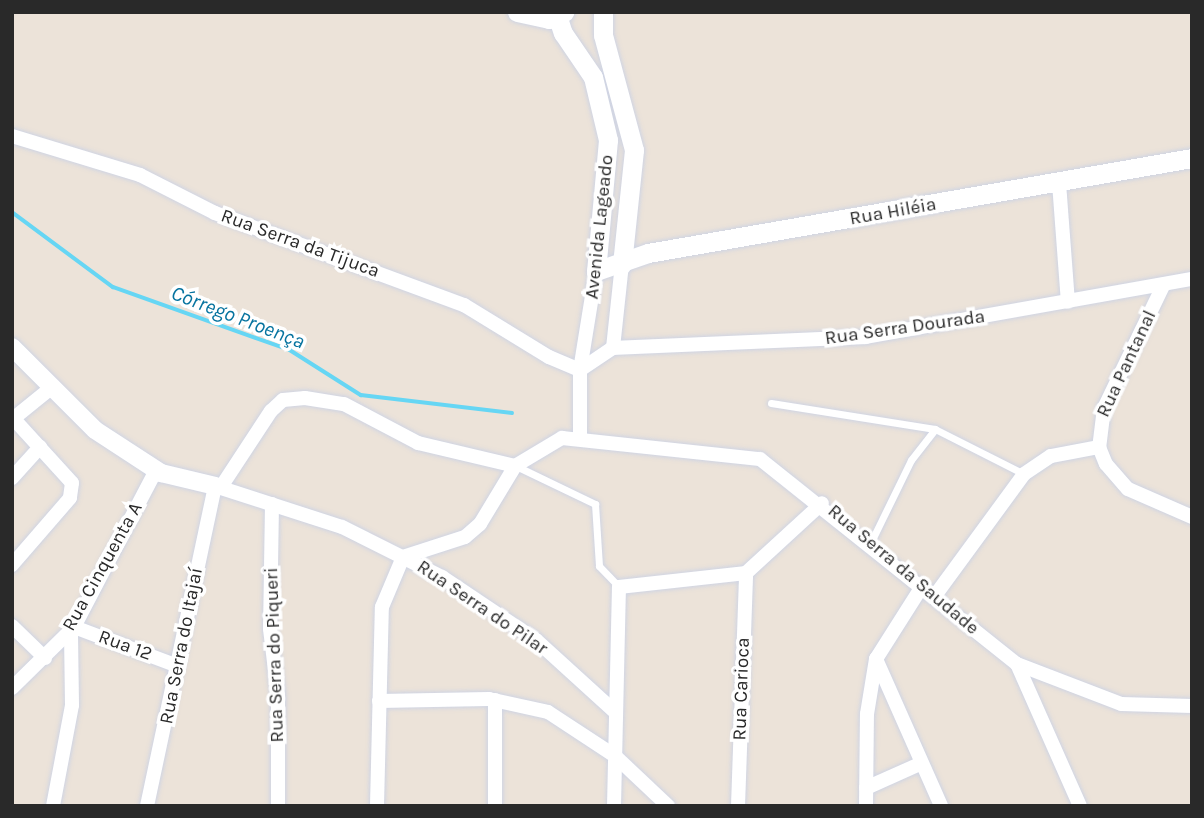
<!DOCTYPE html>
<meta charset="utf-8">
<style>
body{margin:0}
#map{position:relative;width:1204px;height:818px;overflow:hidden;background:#ece3d9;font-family:Karla,sans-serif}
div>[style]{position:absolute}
.stream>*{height:3.5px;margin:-1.75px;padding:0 1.75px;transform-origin:1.75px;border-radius:1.75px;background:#66d6f4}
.roads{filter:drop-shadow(0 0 2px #cfd4e3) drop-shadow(0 0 2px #cfd4e3)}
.service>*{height:7px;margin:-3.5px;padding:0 3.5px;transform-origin:3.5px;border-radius:3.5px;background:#fff}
.minor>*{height:14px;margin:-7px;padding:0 7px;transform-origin:7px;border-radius:7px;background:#fff}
.tertiary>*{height:18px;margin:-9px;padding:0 9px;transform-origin:9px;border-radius:9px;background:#fff}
.secondary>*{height:19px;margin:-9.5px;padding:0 9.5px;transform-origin:9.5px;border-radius:9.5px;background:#fff}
span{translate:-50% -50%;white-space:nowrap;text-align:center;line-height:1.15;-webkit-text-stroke:7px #fff;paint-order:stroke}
.street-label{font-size:19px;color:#292929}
.water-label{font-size:21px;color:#06739f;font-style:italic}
.frame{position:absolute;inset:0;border:14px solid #292929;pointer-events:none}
</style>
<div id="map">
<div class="stream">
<div style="left:12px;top:212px;width:126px;rotate:36.6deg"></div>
<div style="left:113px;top:287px;width:188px;rotate:19.6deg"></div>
<div style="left:290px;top:350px;width:84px;rotate:32.4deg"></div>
<div style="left:361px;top:395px;width:152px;rotate:6.8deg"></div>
</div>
<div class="roads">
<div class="service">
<div style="left:771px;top:403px;width:166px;rotate:9deg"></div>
<div style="left:935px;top:429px;width:100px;rotate:26.8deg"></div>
<div style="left:516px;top:466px;width:88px;rotate:25.7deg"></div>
<div style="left:595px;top:504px;width:62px;rotate:86.3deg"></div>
<div style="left:599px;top:566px;width:29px;rotate:46deg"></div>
<div style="left:870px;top:544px;width:93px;rotate:-64deg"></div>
<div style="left:911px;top:460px;width:39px;rotate:-52deg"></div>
</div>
<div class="minor">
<div style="left:12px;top:136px;width:134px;rotate:16.9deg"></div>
<div style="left:140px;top:175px;width:84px;rotate:26.9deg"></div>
<div style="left:215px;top:213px;width:265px;rotate:20.3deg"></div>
<div style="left:464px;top:305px;width:100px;rotate:31.5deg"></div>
<div style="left:549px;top:357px;width:34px;rotate:23deg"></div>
<div style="left:1059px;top:183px;width:119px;rotate:85.7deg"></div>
<div style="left:1163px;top:286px;width:136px;rotate:115.8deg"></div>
<div style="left:1104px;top:408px;width:39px;rotate:97deg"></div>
<div style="left:1099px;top:447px;width:18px;rotate:68deg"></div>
<div style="left:1106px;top:464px;width:33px;rotate:49deg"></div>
<div style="left:1128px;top:489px;width:70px;rotate:23.6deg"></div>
<div style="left:613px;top:348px;width:84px;rotate:-83.9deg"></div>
<div style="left:580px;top:370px;width:40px;rotate:-34deg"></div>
<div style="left:613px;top:348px;width:253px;rotate:-2.5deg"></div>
<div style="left:866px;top:337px;width:331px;rotate:-10.1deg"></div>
<div style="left:12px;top:417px;width:89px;rotate:47.7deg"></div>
<div style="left:72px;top:483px;width:15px;rotate:98deg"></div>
<div style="left:70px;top:498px;width:89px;rotate:130.9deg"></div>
<div style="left:14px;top:418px;width:48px;rotate:-39deg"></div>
<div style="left:580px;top:438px;width:68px;rotate:-90deg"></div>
<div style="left:580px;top:370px;width:100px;rotate:-80.8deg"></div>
<div style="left:12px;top:478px;width:42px;rotate:-47.9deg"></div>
<div style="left:221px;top:487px;width:91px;rotate:-56.7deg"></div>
<div style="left:271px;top:411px;width:16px;rotate:-43deg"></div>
<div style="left:283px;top:400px;width:22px;rotate:-5deg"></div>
<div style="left:305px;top:398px;width:39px;rotate:9deg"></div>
<div style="left:344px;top:404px;width:84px;rotate:27.8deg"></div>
<div style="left:418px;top:443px;width:100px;rotate:13.3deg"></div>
<div style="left:272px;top:504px;width:125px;rotate:90.9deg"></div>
<div style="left:270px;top:629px;width:66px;rotate:83.1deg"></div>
<div style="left:278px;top:695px;width:111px;rotate:90deg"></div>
<div style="left:934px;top:597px;width:152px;rotate:-53.8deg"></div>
<div style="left:1024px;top:474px;width:32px;rotate:-34deg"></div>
<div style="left:1051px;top:456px;width:49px;rotate:-10.6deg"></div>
<div style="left:12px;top:626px;width:46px;rotate:44.1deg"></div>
<div style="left:74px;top:627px;width:108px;rotate:20.6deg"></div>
<div style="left:876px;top:659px;width:161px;rotate:66.1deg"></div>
<div style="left:1017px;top:664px;width:155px;rotate:66.1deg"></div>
<div style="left:12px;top:688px;width:87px;rotate:-44.5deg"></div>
<div style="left:74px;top:627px;width:177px;rotate:-62.4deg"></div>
<div style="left:379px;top:701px;width:110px;rotate:-1deg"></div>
<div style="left:489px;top:699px;width:60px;rotate:12.4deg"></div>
<div style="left:548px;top:712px;width:80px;rotate:33.3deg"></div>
<div style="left:615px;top:756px;width:73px;rotate:43.3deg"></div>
<div style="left:866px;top:788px;width:61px;rotate:-24.1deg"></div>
<div style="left:53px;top:806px;width:103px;rotate:-79.3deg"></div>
<div style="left:72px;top:705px;width:74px;rotate:-90.8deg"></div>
<div style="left:147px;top:806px;width:327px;rotate:-78deg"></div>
<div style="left:215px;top:486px;width:133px;rotate:17.9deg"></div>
<div style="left:342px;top:527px;width:112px;rotate:26.6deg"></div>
<div style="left:442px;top:577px;width:113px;rotate:33.8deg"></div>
<div style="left:536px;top:640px;width:107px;rotate:42.3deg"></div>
<div style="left:377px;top:806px;width:199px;rotate:-88.6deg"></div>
<div style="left:382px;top:607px;width:54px;rotate:-67.2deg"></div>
<div style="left:403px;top:557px;width:65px;rotate:-17.9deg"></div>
<div style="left:465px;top:537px;width:20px;rotate:-41deg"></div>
<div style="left:480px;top:524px;width:68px;rotate:-58.9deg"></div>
<div style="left:515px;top:466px;width:55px;rotate:-30.8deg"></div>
<div style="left:562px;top:438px;width:199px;rotate:6.1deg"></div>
<div style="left:760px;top:459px;width:329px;rotate:38.6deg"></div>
<div style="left:1017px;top:664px;width:111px;rotate:21deg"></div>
<div style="left:1121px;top:704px;width:71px;rotate:1.6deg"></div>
<div style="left:495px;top:806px;width:106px;rotate:-90deg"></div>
<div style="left:614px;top:806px;width:219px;rotate:-88.7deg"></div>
<div style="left:619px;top:587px;width:128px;rotate:-6.3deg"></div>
<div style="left:746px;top:573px;width:103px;rotate:-42.6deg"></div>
<div style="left:738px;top:806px;width:233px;rotate:-88deg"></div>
<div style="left:866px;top:806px;width:92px;rotate:-89.4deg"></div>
<div style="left:867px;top:714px;width:56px;rotate:-80.7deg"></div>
<div style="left:876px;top:659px;width:84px;rotate:-57.6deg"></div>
</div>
<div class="tertiary">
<div style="left:12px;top:347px;width:117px;rotate:45deg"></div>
<div style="left:95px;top:430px;width:79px;rotate:33.1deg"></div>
<div style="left:161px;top:473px;width:56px;rotate:13.5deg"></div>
</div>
<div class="secondary">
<div style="left:517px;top:12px;width:33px;rotate:12deg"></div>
<div style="left:549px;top:19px;width:17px;rotate:-25deg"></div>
<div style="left:556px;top:12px;width:22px;rotate:72deg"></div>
<div style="left:563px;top:33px;width:53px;rotate:55.7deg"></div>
<div style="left:593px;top:77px;width:65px;rotate:76.6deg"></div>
<div style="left:608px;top:140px;width:132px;rotate:95.2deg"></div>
<div style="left:596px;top:271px;width:55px;rotate:-19.1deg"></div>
<div style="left:648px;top:253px;width:552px;rotate:-9.91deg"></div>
<div style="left:603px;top:12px;width:23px;rotate:90deg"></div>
<div style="left:603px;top:35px;width:119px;rotate:74.9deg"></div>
<div style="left:634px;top:150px;width:115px;rotate:96deg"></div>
</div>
</div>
<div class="street-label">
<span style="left:893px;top:212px;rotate:-10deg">Rua Hiléia</span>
<span style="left:600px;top:227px;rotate:-84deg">Avenida Lageado</span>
<span style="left:300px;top:244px;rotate:20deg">Rua Serra da Tijuca</span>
<span style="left:905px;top:328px;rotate:-8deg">Rua Serra Dourada</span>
<span style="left:1127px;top:364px;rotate:-65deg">Rua Pantanal</span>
<span style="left:103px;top:567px;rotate:-61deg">Rua Cinquenta A</span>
<span style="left:903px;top:570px;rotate:40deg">Rua Serra da Saudade</span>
<span style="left:482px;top:608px;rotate:34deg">Rua Serra do Pilar</span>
<span style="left:125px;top:646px;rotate:20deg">Rua 12</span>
<span style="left:182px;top:646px;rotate:-79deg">Rua Serra do Itajaí</span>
<span style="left:275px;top:655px;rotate:-92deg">Rua Serra do Piqueri</span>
<span style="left:742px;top:689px;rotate:-88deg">Rua Carioca</span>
</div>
<div class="water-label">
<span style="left:238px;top:317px;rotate:21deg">Córrego Proença</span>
</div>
<div class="frame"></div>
</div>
